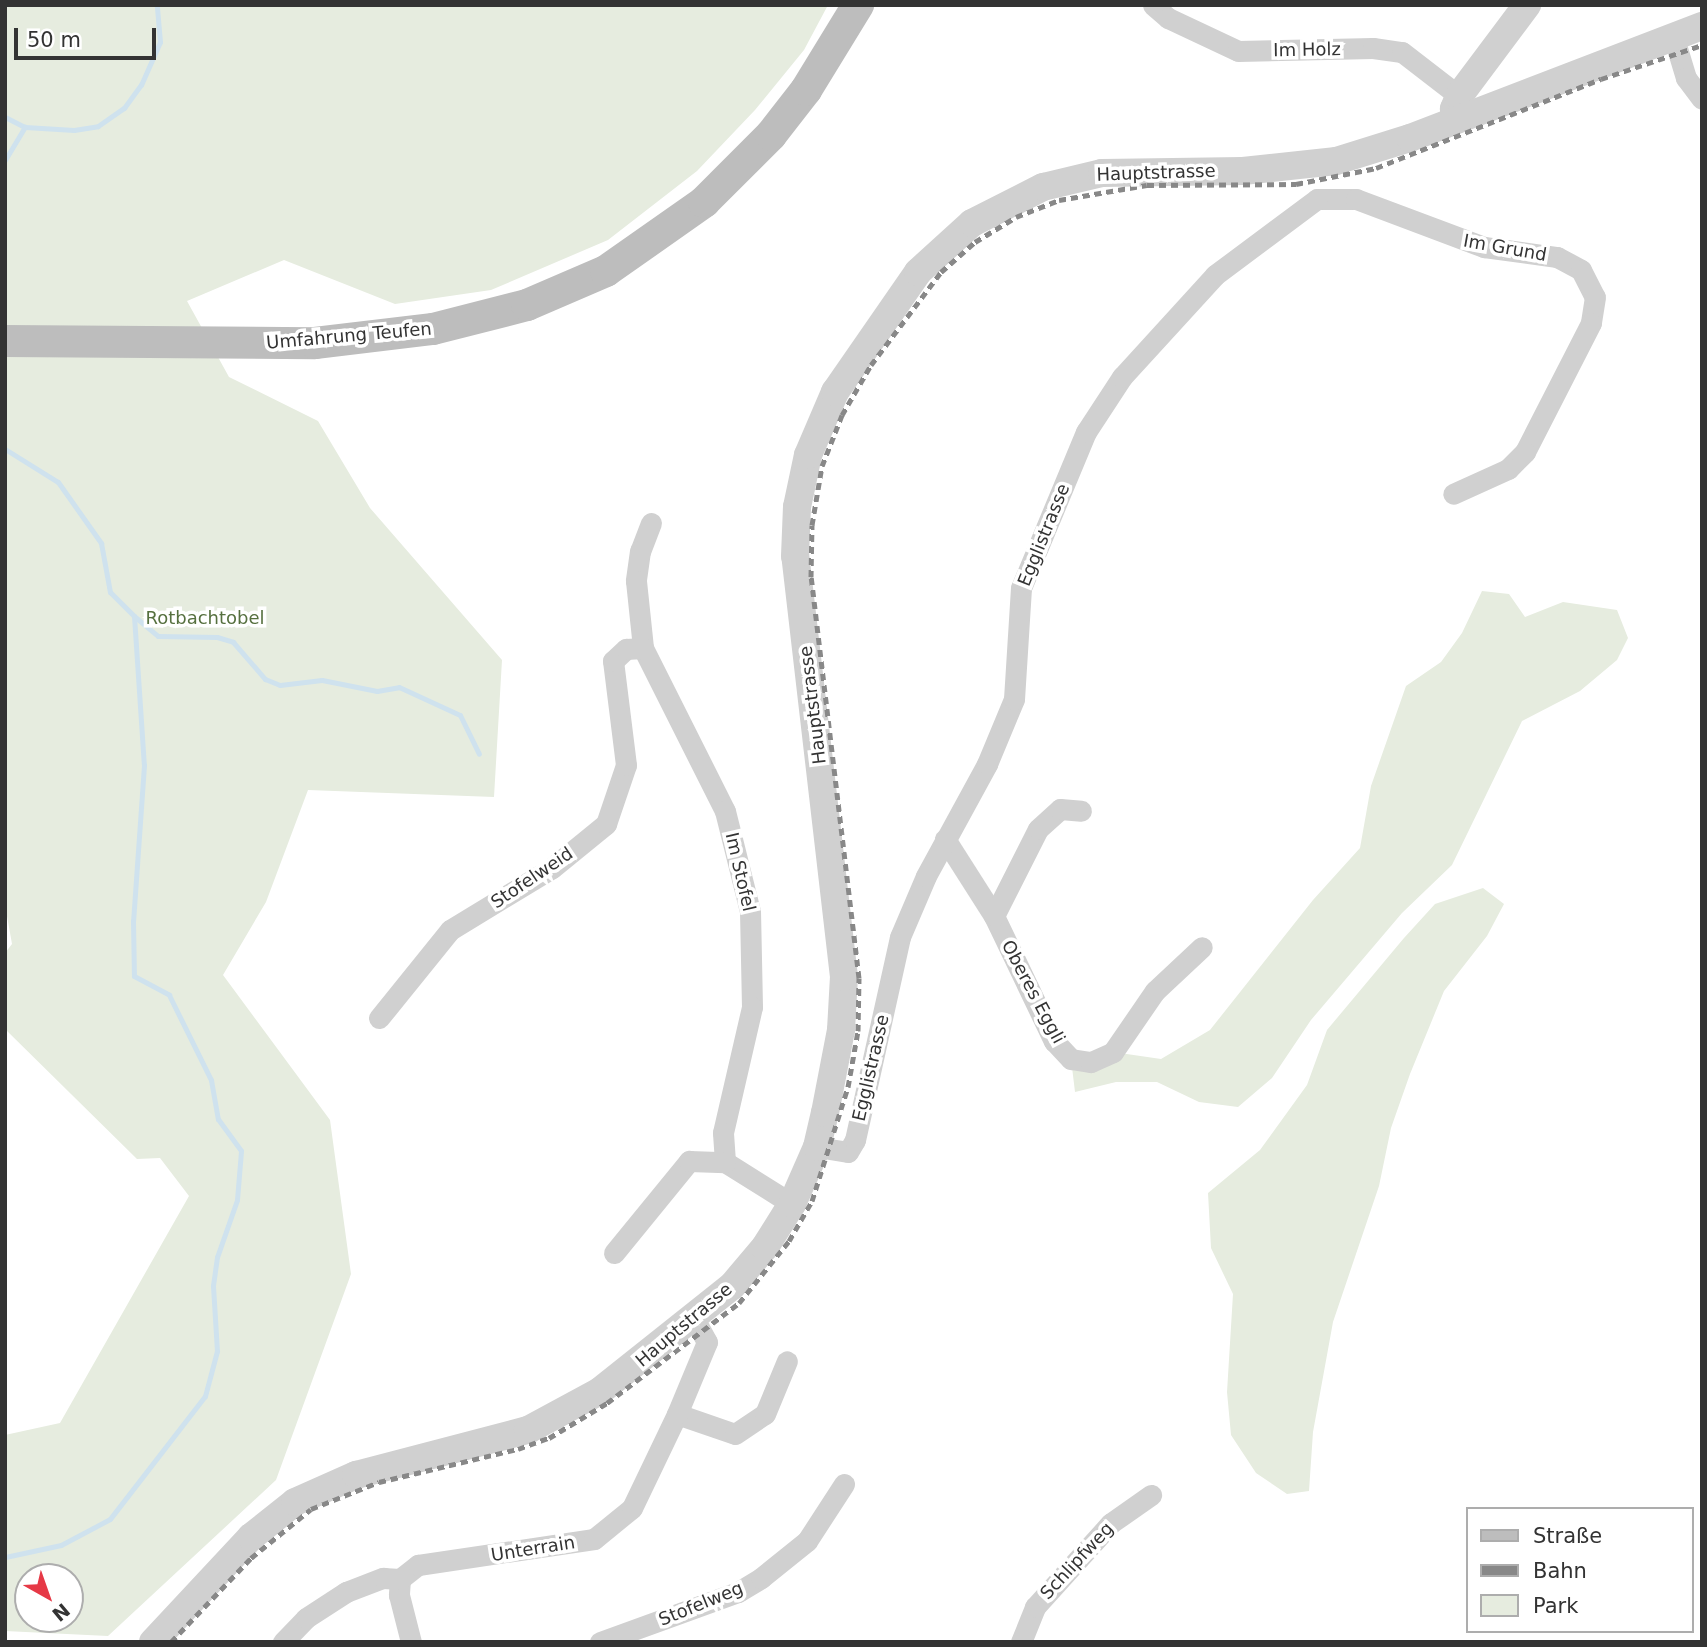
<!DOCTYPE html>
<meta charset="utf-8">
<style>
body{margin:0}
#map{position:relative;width:1707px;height:1647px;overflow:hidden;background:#fff;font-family:"DejaVu Sans",sans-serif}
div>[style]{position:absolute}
.green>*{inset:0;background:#e6ecdf}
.stream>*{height:5px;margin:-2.5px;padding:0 2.5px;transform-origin:2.5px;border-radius:2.5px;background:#cfe2ee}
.minor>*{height:21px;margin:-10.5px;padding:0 10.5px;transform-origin:10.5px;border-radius:10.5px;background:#d0d0d0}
.tertiary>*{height:28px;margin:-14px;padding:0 14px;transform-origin:14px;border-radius:14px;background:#d0d0d0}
.secondary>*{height:32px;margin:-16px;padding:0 16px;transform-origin:16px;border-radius:16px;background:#bdbdbd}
.rail>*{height:5px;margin-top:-2.5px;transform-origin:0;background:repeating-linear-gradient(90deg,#888 0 7px,transparent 0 12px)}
span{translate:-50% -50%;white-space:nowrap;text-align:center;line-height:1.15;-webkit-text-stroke:7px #fff;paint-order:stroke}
.street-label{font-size:18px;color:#333}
.park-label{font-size:18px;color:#56703f}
.frame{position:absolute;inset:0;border:7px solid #333;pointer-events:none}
.legend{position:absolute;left:1466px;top:1507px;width:228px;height:126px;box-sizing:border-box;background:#fff;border:2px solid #adadad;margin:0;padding:9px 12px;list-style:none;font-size:21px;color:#333}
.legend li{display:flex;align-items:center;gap:14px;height:35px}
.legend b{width:35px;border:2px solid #adadad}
.north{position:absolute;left:14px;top:1563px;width:70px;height:70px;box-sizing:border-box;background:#fff;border:2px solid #adadad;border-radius:50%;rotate:140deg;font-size:19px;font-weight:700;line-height:28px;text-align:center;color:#333}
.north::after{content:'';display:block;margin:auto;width:24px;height:32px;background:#e63946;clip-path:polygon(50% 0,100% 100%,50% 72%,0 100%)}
.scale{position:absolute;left:14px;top:28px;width:142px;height:32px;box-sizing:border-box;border:4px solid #333;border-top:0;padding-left:9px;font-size:21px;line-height:24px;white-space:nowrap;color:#333;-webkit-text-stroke:5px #fff;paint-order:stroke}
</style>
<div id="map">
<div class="green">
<div style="clip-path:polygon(evenodd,5px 5px,828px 5px,804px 50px,755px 110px,697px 171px,608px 240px,491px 290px,395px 304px,284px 260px,187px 301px,229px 377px,318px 421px,370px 508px,502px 660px,494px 797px,308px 790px,266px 902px,223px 975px,330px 1120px,351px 1274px,276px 1480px,108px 1636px,5px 1631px,5px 1435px,60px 1423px,189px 1196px,160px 1158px,137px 1159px,5px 1029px,5px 953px,12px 944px,5px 905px,5px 5px,28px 1577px,70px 1577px,70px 1619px,28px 1619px,28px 1577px)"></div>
<div style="clip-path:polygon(1482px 591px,1509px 594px,1525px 617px,1563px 602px,1617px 610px,1628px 638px,1617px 660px,1580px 691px,1522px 721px,1452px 865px,1402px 913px,1311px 1020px,1272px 1078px,1238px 1107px,1199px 1102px,1157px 1082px,1116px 1082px,1075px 1092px,1071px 1059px,1113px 1052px,1161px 1059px,1210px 1030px,1313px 900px,1360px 848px,1371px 786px,1406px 686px,1441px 662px,1462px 633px)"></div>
<div style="clip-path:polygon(1483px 888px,1504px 904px,1487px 936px,1444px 991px,1410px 1074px,1391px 1128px,1379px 1186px,1333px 1322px,1313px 1432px,1309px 1491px,1287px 1494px,1256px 1473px,1231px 1435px,1227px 1392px,1233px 1294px,1211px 1248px,1208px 1193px,1260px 1150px,1307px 1085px,1327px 1030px,1404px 938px,1435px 904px)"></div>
</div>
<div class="stream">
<div style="left:5px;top:117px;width:22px;rotate:27deg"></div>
<div style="left:25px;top:127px;width:49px;rotate:3.5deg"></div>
<div style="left:74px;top:130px;width:24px;rotate:-9deg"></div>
<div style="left:98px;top:126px;width:32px;rotate:-35deg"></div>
<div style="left:124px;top:108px;width:29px;rotate:-54deg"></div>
<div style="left:141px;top:85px;width:47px;rotate:-66.2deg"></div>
<div style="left:160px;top:42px;width:37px;rotate:-95deg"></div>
<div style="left:5px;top:160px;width:39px;rotate:-59deg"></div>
<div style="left:5px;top:449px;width:62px;rotate:31.9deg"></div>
<div style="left:58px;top:482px;width:75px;rotate:54.8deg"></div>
<div style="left:101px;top:543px;width:50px;rotate:79.6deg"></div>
<div style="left:110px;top:592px;width:34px;rotate:45deg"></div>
<div style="left:134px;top:616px;width:149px;rotate:86.2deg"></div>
<div style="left:144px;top:765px;width:156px;rotate:94deg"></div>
<div style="left:133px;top:921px;width:55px;rotate:89deg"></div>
<div style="left:134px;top:976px;width:40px;rotate:28deg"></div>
<div style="left:169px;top:995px;width:95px;rotate:63.7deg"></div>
<div style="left:211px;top:1080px;width:40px;rotate:80deg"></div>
<div style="left:218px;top:1119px;width:39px;rotate:54deg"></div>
<div style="left:241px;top:1151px;width:49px;rotate:94.7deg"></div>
<div style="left:237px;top:1200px;width:60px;rotate:109.3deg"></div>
<div style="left:217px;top:1257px;width:29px;rotate:98deg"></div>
<div style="left:213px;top:1286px;width:65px;rotate:86.5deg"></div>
<div style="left:217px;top:1351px;width:47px;rotate:104.9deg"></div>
<div style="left:205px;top:1396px;width:155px;rotate:127.7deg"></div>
<div style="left:110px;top:1519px;width:55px;rotate:152deg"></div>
<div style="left:61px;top:1545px;width:57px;rotate:167.9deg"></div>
<div style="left:134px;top:616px;width:31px;rotate:40deg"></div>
<div style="left:158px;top:636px;width:59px;rotate:1deg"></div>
<div style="left:217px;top:637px;width:17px;rotate:17deg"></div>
<div style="left:233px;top:642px;width:49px;rotate:49.1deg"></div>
<div style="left:265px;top:679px;width:16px;rotate:22deg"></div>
<div style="left:280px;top:685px;width:42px;rotate:-6.8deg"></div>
<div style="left:322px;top:680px;width:56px;rotate:11.3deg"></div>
<div style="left:377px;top:691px;width:22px;rotate:-10deg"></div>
<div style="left:399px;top:687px;width:67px;rotate:24.7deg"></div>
<div style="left:460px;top:715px;width:43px;rotate:64deg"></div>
</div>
<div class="minor">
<div style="left:1153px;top:5px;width:20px;rotate:41deg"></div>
<div style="left:1168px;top:18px;width:77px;rotate:25.2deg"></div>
<div style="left:1238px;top:51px;width:135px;rotate:-1.3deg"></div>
<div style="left:1373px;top:48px;width:29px;rotate:8deg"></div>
<div style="left:1402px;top:52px;width:72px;rotate:37.7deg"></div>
<div style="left:1673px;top:35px;width:45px;rotate:73.2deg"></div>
<div style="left:1686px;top:78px;width:26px;rotate:53deg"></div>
<div style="left:1317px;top:199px;width:39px"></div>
<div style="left:1356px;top:199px;width:137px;rotate:20.6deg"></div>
<div style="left:1484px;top:247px;width:74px;rotate:7.8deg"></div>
<div style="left:1557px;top:257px;width:27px;rotate:28deg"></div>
<div style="left:1581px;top:270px;width:30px;rotate:63deg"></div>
<div style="left:1595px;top:297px;width:26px;rotate:99deg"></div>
<div style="left:1591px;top:323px;width:145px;rotate:117.1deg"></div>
<div style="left:1525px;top:452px;width:24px;rotate:135deg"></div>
<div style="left:1508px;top:469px;width:60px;rotate:155.6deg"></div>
<div style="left:651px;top:523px;width:30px;rotate:111deg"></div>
<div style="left:640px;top:551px;width:30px;rotate:98deg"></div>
<div style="left:636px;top:581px;width:67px;rotate:84deg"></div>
<div style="left:643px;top:648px;width:182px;rotate:63.3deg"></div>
<div style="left:725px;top:811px;width:103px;rotate:76deg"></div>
<div style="left:750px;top:911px;width:96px;rotate:88.8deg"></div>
<div style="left:752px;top:1007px;width:129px;rotate:103deg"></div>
<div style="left:723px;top:1133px;width:29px;rotate:86deg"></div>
<div style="left:725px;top:1162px;width:79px;rotate:32.1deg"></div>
<div style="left:945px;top:839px;width:91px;rotate:57.5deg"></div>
<div style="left:994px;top:916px;width:139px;rotate:64.4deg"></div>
<div style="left:1054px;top:1041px;width:25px;rotate:47deg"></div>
<div style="left:1071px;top:1059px;width:20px;rotate:9deg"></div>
<div style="left:1091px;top:1062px;width:24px;rotate:-24deg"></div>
<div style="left:1113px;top:1052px;width:74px;rotate:-55.5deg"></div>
<div style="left:1155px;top:991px;width:64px;rotate:-43.1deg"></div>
<div style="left:994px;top:916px;width:97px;rotate:-63.2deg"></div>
<div style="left:1038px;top:829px;width:30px;rotate:-42deg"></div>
<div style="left:1060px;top:809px;width:21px;rotate:5deg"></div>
<div style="left:379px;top:1018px;width:113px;rotate:-51.1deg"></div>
<div style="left:450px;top:930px;width:119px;rotate:-31.3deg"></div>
<div style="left:552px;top:868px;width:70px;rotate:-39.2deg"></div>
<div style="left:606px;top:824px;width:62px;rotate:-71.3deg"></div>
<div style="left:626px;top:765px;width:105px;rotate:-97.1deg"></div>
<div style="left:613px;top:661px;width:18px;rotate:-43deg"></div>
<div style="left:626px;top:649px;width:17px;rotate:-3deg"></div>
<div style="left:817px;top:1147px;width:31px;rotate:9deg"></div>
<div style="left:848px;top:1152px;width:14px;rotate:-60deg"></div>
<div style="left:855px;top:1140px;width:208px;rotate:-77.5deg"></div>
<div style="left:900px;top:937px;width:66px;rotate:-66.9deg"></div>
<div style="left:926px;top:876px;width:128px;rotate:-61.4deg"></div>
<div style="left:987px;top:764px;width:70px;rotate:-67.4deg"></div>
<div style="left:1014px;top:699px;width:111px;rotate:-86.4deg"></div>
<div style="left:1021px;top:588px;width:169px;rotate:-67.4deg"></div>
<div style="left:1086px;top:432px;width:66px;rotate:-56.8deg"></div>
<div style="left:1122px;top:377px;width:138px;rotate:-47.6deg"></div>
<div style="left:1215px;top:275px;width:127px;rotate:-36.7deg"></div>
<div style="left:614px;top:1253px;width:119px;rotate:-50.8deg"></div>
<div style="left:689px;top:1161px;width:36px;rotate:2deg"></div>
<div style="left:677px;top:1414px;width:61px;rotate:19deg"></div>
<div style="left:735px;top:1434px;width:36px;rotate:-34deg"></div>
<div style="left:765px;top:1414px;width:57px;rotate:-67.5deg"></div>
<div style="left:400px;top:1579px;width:16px;rotate:94deg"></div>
<div style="left:399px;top:1595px;width:49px;rotate:75.7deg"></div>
<div style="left:283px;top:1642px;width:33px;rotate:-46deg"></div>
<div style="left:306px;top:1618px;width:48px;rotate:-33deg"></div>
<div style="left:346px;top:1592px;width:40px;rotate:-21deg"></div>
<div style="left:383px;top:1578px;width:17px;rotate:3deg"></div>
<div style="left:400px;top:1579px;width:23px;rotate:-38deg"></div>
<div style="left:418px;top:1565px;width:178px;rotate:-8.4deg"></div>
<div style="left:594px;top:1539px;width:49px;rotate:-39.2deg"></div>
<div style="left:632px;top:1508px;width:104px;rotate:-64.4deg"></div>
<div style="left:677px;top:1414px;width:78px;rotate:-67.4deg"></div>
<div style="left:707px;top:1342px;width:25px;rotate:-119deg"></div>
<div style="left:600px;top:1642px;width:147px;rotate:-19.9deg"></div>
<div style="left:738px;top:1592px;width:27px;rotate:-31deg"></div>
<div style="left:761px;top:1578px;width:59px;rotate:-38.8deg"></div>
<div style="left:807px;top:1541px;width:68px;rotate:-57deg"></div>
<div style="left:1021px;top:1642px;width:38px;rotate:-68deg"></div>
<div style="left:1035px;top:1607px;width:113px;rotate:-47.9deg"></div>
<div style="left:1111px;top:1523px;width:49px;rotate:-35deg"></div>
</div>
<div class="tertiary">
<div style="left:1458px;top:119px;width:11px;rotate:-112deg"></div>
<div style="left:1454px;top:109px;width:14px;rotate:-69deg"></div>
<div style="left:1459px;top:96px;width:114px;rotate:-53.2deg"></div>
<div style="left:153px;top:1642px;width:144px;rotate:-47deg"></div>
<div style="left:251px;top:1537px;width:56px;rotate:-38.5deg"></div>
<div style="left:295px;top:1502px;width:67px;rotate:-23.9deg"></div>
<div style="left:356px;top:1475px;width:178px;rotate:-14.7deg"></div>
<div style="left:528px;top:1430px;width:82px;rotate:-28.4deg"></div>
<div style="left:600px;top:1391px;width:169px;rotate:-38.5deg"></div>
<div style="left:732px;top:1286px;width:51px;rotate:-49.8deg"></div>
<div style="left:765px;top:1247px;width:51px;rotate:-57.9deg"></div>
<div style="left:792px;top:1204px;width:62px;rotate:-66.3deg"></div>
<div style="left:817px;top:1147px;width:35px;rotate:-77deg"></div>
<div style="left:825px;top:1113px;width:85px;rotate:-79.1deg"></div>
<div style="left:841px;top:1030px;width:53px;rotate:-86.8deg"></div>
<div style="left:844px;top:977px;width:424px;rotate:-96.6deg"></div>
<div style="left:795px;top:556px;width:49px;rotate:-87.7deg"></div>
<div style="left:797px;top:507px;width:53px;rotate:-78.1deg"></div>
<div style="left:808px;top:455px;width:69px;rotate:-66.8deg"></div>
<div style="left:835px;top:392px;width:146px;rotate:-55.3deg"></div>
<div style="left:918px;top:272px;width:73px;rotate:-42.2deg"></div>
<div style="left:972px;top:223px;width:80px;rotate:-26.9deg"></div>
<div style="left:1043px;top:187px;width:61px;rotate:-13.3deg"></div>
<div style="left:1102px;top:173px;width:141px;rotate:-0.8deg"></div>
<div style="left:1243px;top:171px;width:94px;rotate:-6.1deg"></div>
<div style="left:1336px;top:161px;width:77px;rotate:-17.3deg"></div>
<div style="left:1410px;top:138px;width:313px;rotate:-21deg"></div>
</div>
<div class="secondary">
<div style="left:5px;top:341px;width:310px;rotate:0.4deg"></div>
<div style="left:315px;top:343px;width:119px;rotate:-6.8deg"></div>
<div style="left:433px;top:329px;width:97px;rotate:-14.3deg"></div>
<div style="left:527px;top:305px;width:86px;rotate:-23.3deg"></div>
<div style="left:606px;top:271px;width:120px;rotate:-35.1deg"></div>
<div style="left:704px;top:202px;width:95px;rotate:-45deg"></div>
<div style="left:771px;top:135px;width:57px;rotate:-52.1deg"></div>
<div style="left:806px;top:90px;width:100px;rotate:-58.5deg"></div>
</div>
<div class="rail">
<div style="left:171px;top:1642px;width:116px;rotate:-46.4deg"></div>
<div style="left:251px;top:1558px;width:77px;rotate:-39.2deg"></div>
<div style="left:311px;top:1509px;width:73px;rotate:-21.7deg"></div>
<div style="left:379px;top:1482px;width:143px;rotate:-13.4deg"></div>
<div style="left:518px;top:1449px;width:33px;rotate:-20deg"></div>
<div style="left:549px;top:1438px;width:68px;rotate:-31.1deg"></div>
<div style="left:607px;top:1403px;width:166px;rotate:-37.1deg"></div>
<div style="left:739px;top:1303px;width:80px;rotate:-51.1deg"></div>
<div style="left:789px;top:1241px;width:46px;rotate:-60.1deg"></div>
<div style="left:812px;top:1201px;width:120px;rotate:-72.5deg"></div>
<div style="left:848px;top:1087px;width:57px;rotate:-79.9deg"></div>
<div style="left:858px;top:1031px;width:53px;rotate:-88.9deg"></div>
<div style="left:859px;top:978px;width:404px;rotate:-96.8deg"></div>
<div style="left:811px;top:577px;width:52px;rotate:-88.9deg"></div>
<div style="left:812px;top:525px;width:60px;rotate:-80.4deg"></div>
<div style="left:822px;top:466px;width:55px;rotate:-68.6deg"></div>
<div style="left:842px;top:415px;width:58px;rotate:-59.9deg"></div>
<div style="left:871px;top:365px;width:116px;rotate:-53deg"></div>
<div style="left:941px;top:272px;width:45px;rotate:-41.4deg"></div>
<div style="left:975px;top:242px;width:48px;rotate:-31.4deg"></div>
<div style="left:1016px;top:217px;width:46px;rotate:-21.6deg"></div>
<div style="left:1059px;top:200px;width:89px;rotate:-9.7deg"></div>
<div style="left:1147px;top:185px;width:149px;rotate:-0.4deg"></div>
<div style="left:1296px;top:184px;width:82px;rotate:-11.3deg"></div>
<div style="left:1376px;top:168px;width:242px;rotate:-21.6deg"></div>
<div style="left:1601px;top:79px;width:107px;rotate:-18.6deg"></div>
</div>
<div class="street-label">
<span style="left:1307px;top:50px;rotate:-1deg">Im Holz</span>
<span style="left:1156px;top:173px;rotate:-2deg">Hauptstrasse</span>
<span style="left:1505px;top:248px;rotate:10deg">Im Grund</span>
<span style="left:349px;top:336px;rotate:-5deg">Umfahrung Teufen</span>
<span style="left:1044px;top:535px;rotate:-68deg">Egglistrasse</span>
<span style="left:813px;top:705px;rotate:-97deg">Hauptstrasse</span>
<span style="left:740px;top:872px;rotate:77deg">Im Stofel</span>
<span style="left:532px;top:878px;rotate:-34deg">Stofelweid</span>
<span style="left:1033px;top:992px;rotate:62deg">Oberes Eggli</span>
<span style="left:871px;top:1068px;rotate:-77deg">Egglistrasse</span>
<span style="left:684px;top:1325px;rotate:-40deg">Hauptstrasse</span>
<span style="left:533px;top:1549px;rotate:-9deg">Unterrain</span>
<span style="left:1077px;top:1561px;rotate:-47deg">Schlipfweg</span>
<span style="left:701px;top:1604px;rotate:-22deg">Stofelweg</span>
</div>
<div class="park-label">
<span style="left:205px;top:618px">Rotbachtobel</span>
</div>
<div class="frame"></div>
<ul class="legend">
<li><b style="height:9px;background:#bdbdbd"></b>Straße</li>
<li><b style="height:9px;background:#888"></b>Bahn</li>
<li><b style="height:19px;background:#e6ecdf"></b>Park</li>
</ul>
<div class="north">N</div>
<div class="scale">50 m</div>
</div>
